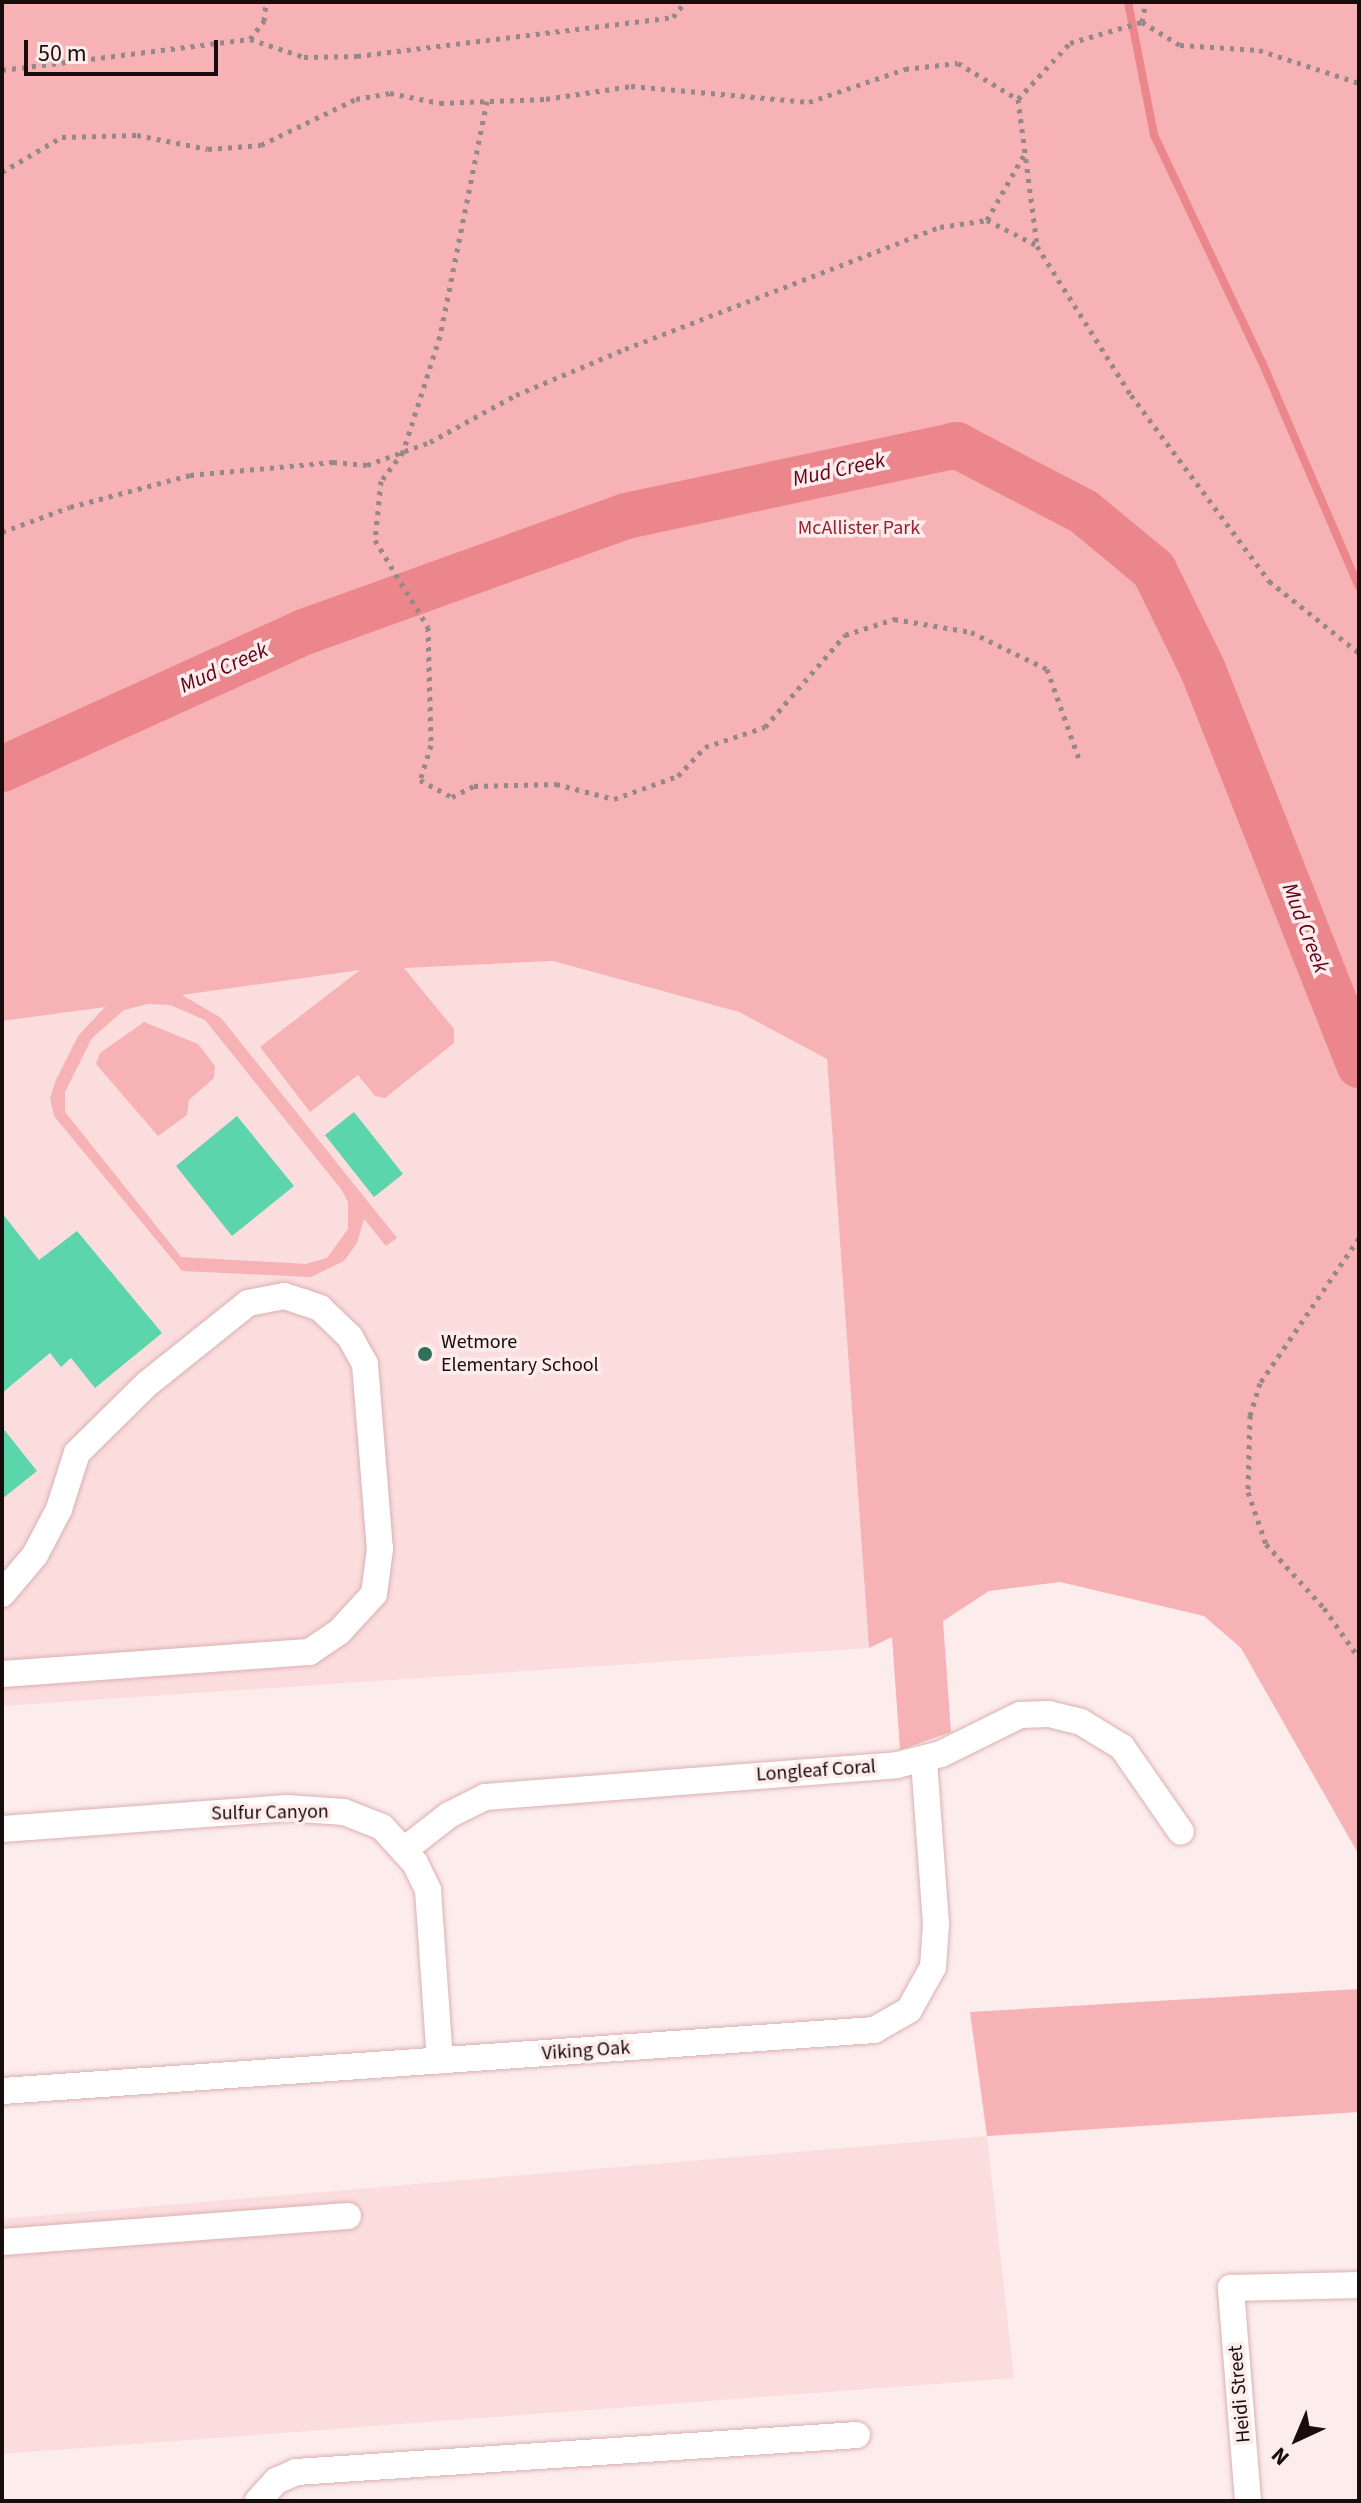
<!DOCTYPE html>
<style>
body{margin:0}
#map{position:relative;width:1361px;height:2503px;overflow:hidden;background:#fdecec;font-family:"Source Sans 3",sans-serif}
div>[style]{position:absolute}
.built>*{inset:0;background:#fcddde}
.green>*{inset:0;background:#f6b2b4}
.stream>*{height:8px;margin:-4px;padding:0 4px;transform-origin:4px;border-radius:4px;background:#eb878c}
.river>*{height:46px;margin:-23px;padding:0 23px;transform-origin:23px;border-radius:23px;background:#eb878c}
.building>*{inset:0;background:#5cd4ac}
.path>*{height:5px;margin-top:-2.5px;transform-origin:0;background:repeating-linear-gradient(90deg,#978888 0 4px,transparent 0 10px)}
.roads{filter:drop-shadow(0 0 2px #dab1b2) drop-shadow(0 0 2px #dab1b2)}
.minor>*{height:26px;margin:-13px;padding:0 13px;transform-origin:13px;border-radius:13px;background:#fff}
.dots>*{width:22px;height:22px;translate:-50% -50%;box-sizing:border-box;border:4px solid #fdecec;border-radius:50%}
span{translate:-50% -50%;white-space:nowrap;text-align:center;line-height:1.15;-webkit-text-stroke:7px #fdecec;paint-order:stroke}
.park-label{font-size:20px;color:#972135}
.poi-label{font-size:20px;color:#190c0c}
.left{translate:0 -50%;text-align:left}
.street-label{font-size:20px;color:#190c0c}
.water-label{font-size:22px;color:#5e0017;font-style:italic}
.frame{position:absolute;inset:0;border:4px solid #190c0c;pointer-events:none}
.north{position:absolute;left:1257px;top:2399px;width:80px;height:80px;-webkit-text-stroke:6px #fdecec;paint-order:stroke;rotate:224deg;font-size:22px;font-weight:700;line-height:32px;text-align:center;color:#190c0c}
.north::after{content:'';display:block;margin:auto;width:28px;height:36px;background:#190c0c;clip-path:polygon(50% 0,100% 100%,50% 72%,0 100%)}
.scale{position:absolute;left:24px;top:40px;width:194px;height:36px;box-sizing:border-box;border:4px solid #190c0c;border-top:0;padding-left:10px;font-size:24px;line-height:28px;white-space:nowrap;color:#190c0c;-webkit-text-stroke:6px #fdecec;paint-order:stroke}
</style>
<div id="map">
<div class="built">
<div style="clip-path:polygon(553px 961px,739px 1012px,827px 1059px,869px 1648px,2px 1706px,2px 1021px,349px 970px)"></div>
<div style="clip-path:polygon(987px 2136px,1014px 2378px,2px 2454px,2px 2219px)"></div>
</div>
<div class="green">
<div style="clip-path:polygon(evenodd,2px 2px,1357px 2px,1359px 1855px,1241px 1648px,1204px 1616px,1060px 1582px,989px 1591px,943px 1621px,951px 1732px,900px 1750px,892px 1637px,869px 1648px,827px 1059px,739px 1012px,553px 961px,404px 968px,454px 1029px,454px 1043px,385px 1098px,375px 1096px,358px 1075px,310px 1112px,260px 1047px,360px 970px,182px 995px,221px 1018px,397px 1238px,386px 1246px,364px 1219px,357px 1243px,344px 1261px,311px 1277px,182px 1271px,54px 1116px,50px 1098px,56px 1080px,78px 1036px,105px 1007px,2px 1021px,2px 2px,148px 1004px,170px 1005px,205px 1020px,341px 1189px,348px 1202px,348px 1229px,327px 1258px,306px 1264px,181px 1257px,65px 1112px,65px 1092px,92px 1038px,124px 1010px,148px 1004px)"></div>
<div style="clip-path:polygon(144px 1022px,198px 1044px,215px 1066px,214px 1078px,189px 1100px,187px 1115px,158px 1136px,96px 1064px,100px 1053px)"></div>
<div style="clip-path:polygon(1359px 1989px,1359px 2112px,987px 2136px,970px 2012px)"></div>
</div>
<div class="stream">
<div style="left:1128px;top:2px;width:136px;rotate:78.9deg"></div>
<div style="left:1154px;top:135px;width:251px;rotate:64.6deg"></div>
<div style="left:1262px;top:362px;width:245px;rotate:66.7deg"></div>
</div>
<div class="river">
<div style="left:2px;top:769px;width:332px;rotate:-24.4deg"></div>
<div style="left:304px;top:632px;width:342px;rotate:-19.8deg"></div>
<div style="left:626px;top:516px;width:338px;rotate:-12.1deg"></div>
<div style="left:956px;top:445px;width:144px;rotate:27.6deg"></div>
<div style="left:1084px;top:512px;width:91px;rotate:39.6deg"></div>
<div style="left:1154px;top:570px;width:111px;rotate:63.9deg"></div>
<div style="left:1203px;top:670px;width:425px;rotate:68.4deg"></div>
</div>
<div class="building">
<div style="clip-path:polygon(354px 1112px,403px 1174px,374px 1197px,325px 1135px)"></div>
<div style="clip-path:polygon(237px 1116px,294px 1186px,232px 1236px,176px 1166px)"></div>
<div style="clip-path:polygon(2px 1213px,39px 1260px,77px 1231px,162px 1333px,95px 1388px,71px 1358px,61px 1367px,50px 1353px,2px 1393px)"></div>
<div style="clip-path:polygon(2px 1427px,37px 1471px,2px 1499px)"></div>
</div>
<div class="path">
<div style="left:1142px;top:22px;width:20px;rotate:-79deg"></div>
<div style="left:250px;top:39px;width:23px;rotate:-52deg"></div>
<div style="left:264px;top:21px;width:19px;rotate:-84deg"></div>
<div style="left:2px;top:70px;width:250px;rotate:-7.1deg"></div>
<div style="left:250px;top:39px;width:57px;rotate:18.4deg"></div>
<div style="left:304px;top:57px;width:53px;rotate:-1.1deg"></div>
<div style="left:357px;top:56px;width:318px;rotate:-7deg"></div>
<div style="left:673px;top:17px;width:19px;rotate:-51deg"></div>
<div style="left:1018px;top:99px;width:76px;rotate:-47.1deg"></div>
<div style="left:1070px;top:43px;width:75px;rotate:-16.3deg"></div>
<div style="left:1142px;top:22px;width:44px;rotate:31.2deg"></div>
<div style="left:1180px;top:45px;width:79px;rotate:3.6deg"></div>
<div style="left:1259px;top:50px;width:105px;rotate:18.3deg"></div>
<div style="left:487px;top:101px;width:240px;rotate:101.3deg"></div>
<div style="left:440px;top:336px;width:122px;rotate:107.7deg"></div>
<div style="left:403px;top:452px;width:36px;rotate:127deg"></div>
<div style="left:381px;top:481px;width:59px;rotate:95.8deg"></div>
<div style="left:375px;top:540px;width:102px;rotate:58.7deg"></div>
<div style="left:428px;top:627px;width:118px;rotate:88.5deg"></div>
<div style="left:431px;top:745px;width:37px;rotate:107deg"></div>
<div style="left:420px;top:780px;width:36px;rotate:28deg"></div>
<div style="left:452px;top:797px;width:25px;rotate:-27deg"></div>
<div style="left:474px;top:786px;width:82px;rotate:-1.4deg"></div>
<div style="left:556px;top:784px;width:60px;rotate:14.5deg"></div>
<div style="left:614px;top:799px;width:68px;rotate:-19.8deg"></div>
<div style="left:678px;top:776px;width:40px;rotate:-47deg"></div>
<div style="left:705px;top:747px;width:63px;rotate:-18.4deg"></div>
<div style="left:765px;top:727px;width:122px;rotate:-49deg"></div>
<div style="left:845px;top:635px;width:52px;rotate:-18.1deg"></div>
<div style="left:894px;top:619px;width:78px;rotate:9.6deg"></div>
<div style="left:971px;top:632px;width:85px;rotate:26deg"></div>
<div style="left:1047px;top:669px;width:96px;rotate:70.4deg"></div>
<div style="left:2px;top:172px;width:69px;rotate:-30.3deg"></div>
<div style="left:62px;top:137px;width:75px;rotate:-1.5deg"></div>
<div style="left:137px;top:135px;width:72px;rotate:11.2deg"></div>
<div style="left:208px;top:149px;width:53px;rotate:-4.3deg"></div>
<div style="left:261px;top:145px;width:106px;rotate:-25.8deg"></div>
<div style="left:356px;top:99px;width:35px;rotate:-10deg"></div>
<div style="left:390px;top:93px;width:51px;rotate:11.3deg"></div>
<div style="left:440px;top:103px;width:106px;rotate:-2.2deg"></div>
<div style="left:546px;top:99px;width:86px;rotate:-8.7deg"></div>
<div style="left:631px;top:86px;width:179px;rotate:5.1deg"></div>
<div style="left:809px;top:102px;width:102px;rotate:-19deg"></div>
<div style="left:905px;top:69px;width:53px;rotate:-6.5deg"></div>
<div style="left:958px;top:63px;width:70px;rotate:31deg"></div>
<div style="left:1018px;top:99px;width:148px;rotate:82.6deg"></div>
<div style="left:1037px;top:246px;width:176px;rotate:57.8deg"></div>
<div style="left:1131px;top:395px;width:232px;rotate:53.4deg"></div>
<div style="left:1269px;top:581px;width:115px;rotate:38.7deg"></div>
<div style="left:987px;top:220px;width:75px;rotate:-60.4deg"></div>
<div style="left:2px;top:532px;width:72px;rotate:-20.2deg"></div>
<div style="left:70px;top:507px;width:124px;rotate:-14.9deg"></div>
<div style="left:190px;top:475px;width:144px;rotate:-5.2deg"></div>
<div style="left:333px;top:462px;width:34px;rotate:5deg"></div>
<div style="left:367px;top:465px;width:67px;rotate:-20.1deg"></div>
<div style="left:430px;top:442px;width:98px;rotate:-28.7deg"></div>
<div style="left:516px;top:395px;width:118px;rotate:-22.9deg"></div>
<div style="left:625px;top:349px;width:338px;rotate:-21.2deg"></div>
<div style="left:940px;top:227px;width:48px;rotate:-8.5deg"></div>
<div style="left:987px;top:220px;width:55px;rotate:27deg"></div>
<div style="left:1359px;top:1238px;width:176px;rotate:124.3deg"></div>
<div style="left:1260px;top:1383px;width:34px;rotate:107deg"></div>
<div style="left:1250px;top:1415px;width:77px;rotate:91.5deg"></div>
<div style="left:1248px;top:1492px;width:55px;rotate:70.9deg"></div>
<div style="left:1266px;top:1544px;width:86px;rotate:47.8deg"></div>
<div style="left:1324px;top:1608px;width:61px;rotate:55deg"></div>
</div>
<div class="roads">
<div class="minor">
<div style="left:2px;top:1594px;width:51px;rotate:-49.8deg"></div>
<div style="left:35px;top:1555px;width:52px;rotate:-62.4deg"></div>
<div style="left:59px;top:1509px;width:59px;rotate:-72.2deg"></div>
<div style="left:77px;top:1453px;width:98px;rotate:-44.6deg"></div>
<div style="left:147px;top:1384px;width:129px;rotate:-38.7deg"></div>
<div style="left:248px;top:1303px;width:37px;rotate:-11deg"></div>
<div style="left:284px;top:1296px;width:20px;rotate:18deg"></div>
<div style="left:303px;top:1302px;width:18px;rotate:19deg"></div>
<div style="left:320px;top:1308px;width:42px;rotate:44deg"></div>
<div style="left:350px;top:1337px;width:31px;rotate:61deg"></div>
<div style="left:365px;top:1364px;width:186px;rotate:85.4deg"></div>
<div style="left:380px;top:1549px;width:45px;rotate:97.6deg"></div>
<div style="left:374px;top:1594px;width:52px;rotate:132.6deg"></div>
<div style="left:339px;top:1632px;width:36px;rotate:146deg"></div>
<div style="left:309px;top:1652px;width:308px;rotate:175.9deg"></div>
<div style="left:2px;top:1829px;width:286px;rotate:-4.2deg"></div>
<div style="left:287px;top:1808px;width:57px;rotate:4deg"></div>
<div style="left:344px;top:1812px;width:41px;rotate:21.5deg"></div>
<div style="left:382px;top:1827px;width:49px;rotate:47.5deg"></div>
<div style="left:415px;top:1863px;width:30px;rotate:64deg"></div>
<div style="left:428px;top:1890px;width:171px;rotate:86deg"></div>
<div style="left:404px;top:1850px;width:57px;rotate:-37.9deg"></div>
<div style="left:449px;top:1815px;width:40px;rotate:-26.6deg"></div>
<div style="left:485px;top:1797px;width:413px;rotate:-4.4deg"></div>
<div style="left:897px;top:1765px;width:45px;rotate:-14deg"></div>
<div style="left:941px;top:1754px;width:88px;rotate:-26.3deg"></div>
<div style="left:1020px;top:1715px;width:29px;rotate:-2deg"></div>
<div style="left:1049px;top:1714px;width:33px;rotate:14deg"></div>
<div style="left:1081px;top:1722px;width:48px;rotate:31.4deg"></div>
<div style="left:1122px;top:1747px;width:103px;rotate:55.2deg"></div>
<div style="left:2px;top:2091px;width:874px;rotate:-4deg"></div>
<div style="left:874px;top:2030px;width:40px;rotate:-29.7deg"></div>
<div style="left:909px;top:2010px;width:49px;rotate:-60.8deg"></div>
<div style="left:933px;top:1967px;width:43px;rotate:-86deg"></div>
<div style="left:936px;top:1924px;width:164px;rotate:-94.2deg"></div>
<div style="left:2px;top:2242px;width:347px;rotate:-4.3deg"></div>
<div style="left:258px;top:2501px;width:27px;rotate:-48deg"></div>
<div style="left:276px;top:2481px;width:22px;rotate:-24deg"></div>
<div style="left:296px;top:2472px;width:562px;rotate:-3.77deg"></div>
<div style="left:1248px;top:2501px;width:214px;rotate:-94.6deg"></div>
<div style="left:1231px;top:2288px;width:128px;rotate:-1.3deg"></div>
</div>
</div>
<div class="dots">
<div style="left:425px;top:1354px;background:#326f5a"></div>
</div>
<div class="park-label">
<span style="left:859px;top:528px">McAllister Park</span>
</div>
<div class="poi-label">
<span class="left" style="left:441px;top:1354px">Wetmore<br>Elementary School</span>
</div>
<div class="street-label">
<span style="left:816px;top:1771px;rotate:-4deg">Longleaf Coral</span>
<span style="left:270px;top:1813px;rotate:-1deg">Sulfur Canyon</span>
<span style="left:586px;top:2051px;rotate:-4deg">Viking Oak</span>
<span style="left:1240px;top:2394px;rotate:-95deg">Heidi Street</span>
</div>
<div class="water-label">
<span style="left:839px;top:470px;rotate:-12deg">Mud Creek</span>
<span style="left:224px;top:668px;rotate:-24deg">Mud Creek</span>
<span style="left:1305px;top:928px;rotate:69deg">Mud Creek</span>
</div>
<div class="frame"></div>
<div class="north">N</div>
<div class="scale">50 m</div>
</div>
